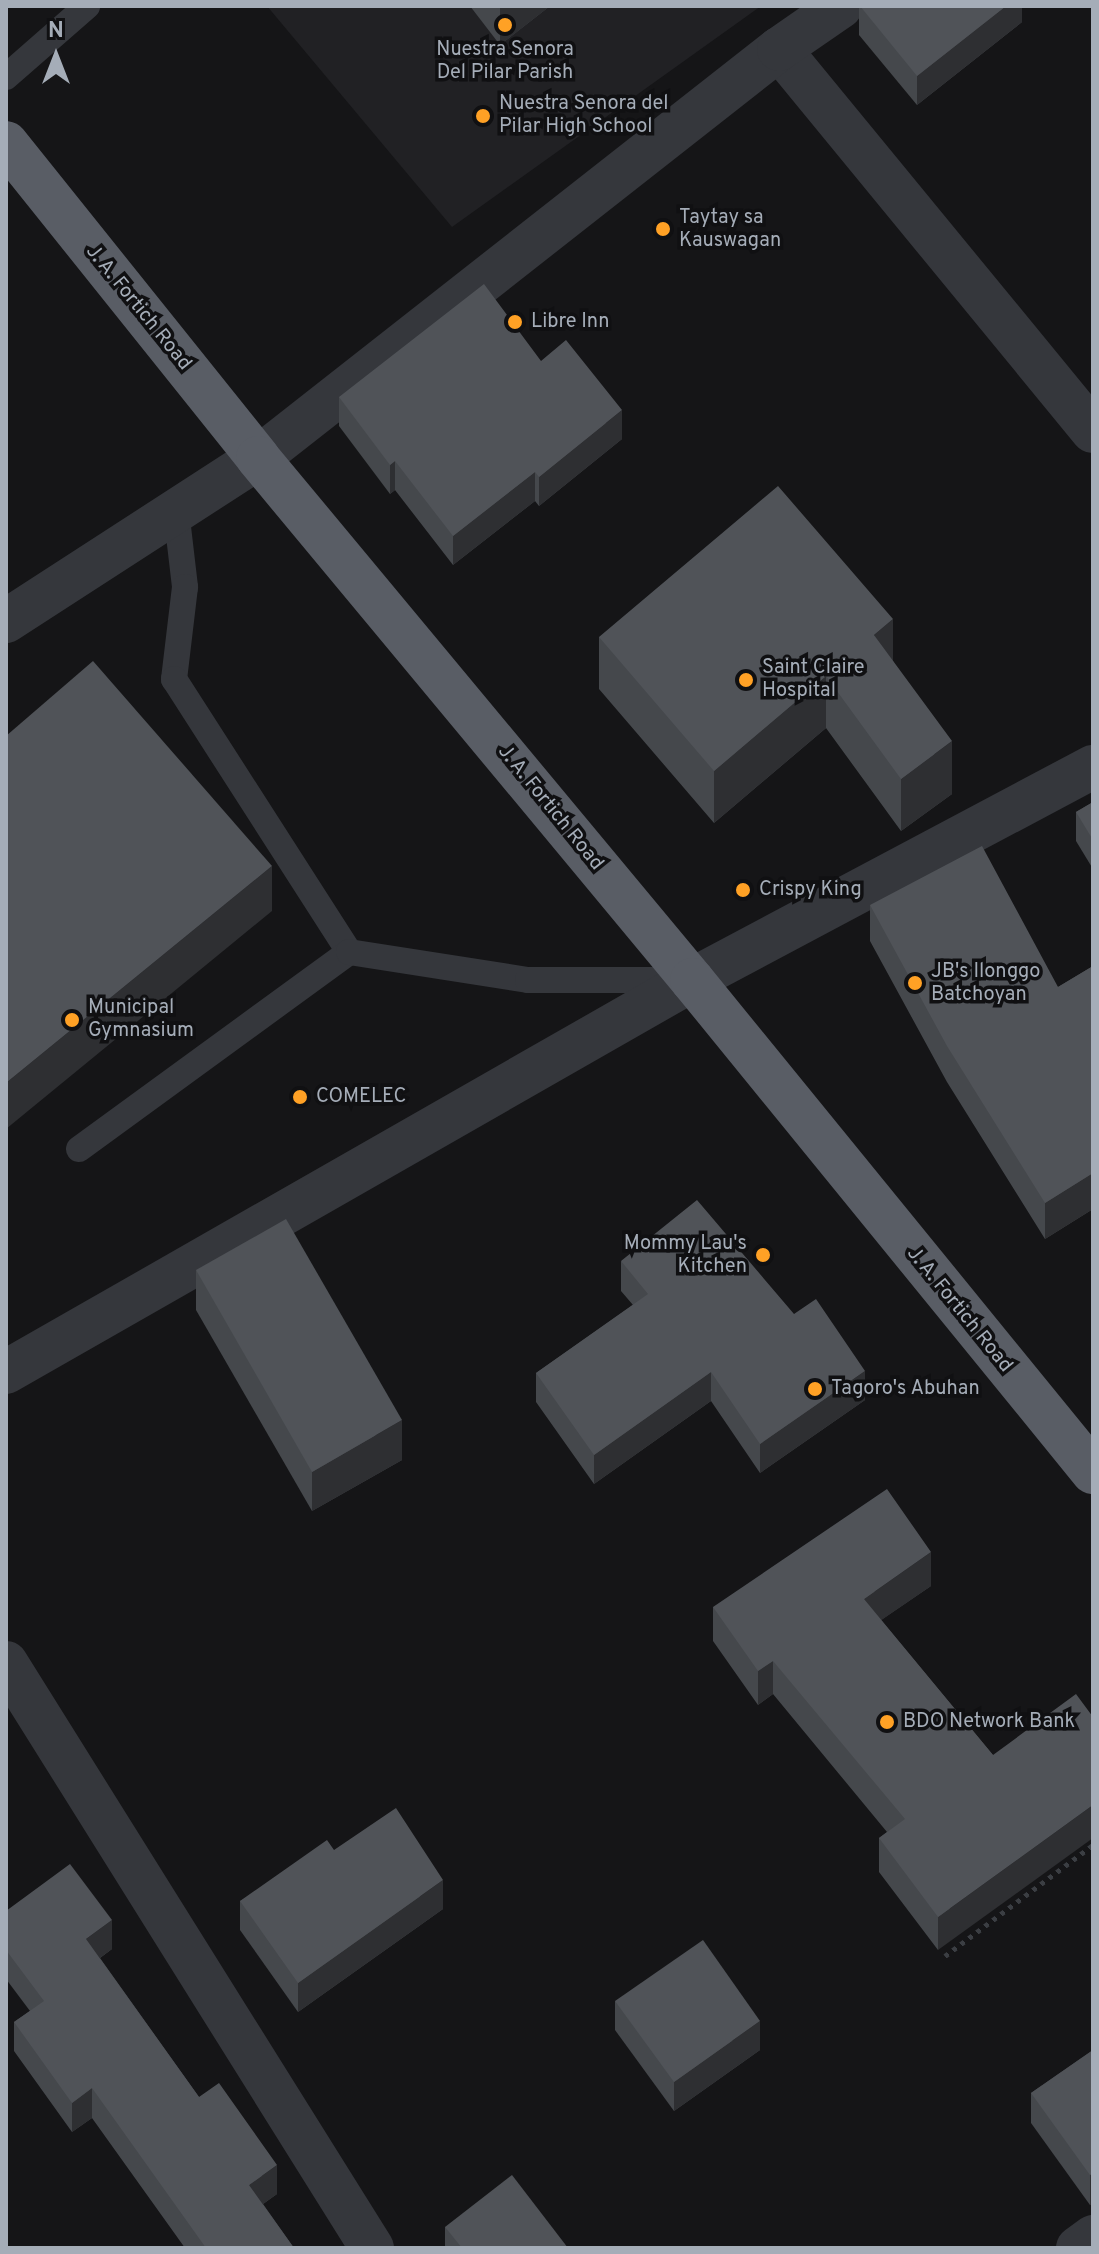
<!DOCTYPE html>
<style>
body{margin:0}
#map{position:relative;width:1099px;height:2254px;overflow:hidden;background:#151517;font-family:Overpass,sans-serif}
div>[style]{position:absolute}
.built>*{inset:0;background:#212124}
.path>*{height:5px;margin-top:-2.5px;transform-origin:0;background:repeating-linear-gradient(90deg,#3b3e43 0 4px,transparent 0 10px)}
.service>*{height:26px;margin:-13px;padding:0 13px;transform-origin:13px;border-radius:13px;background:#35373c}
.minor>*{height:44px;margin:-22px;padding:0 22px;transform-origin:22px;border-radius:22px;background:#35373c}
.trunk>*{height:44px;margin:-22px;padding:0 22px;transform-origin:22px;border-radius:22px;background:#595d65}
.wall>*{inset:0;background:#45484c}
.shaded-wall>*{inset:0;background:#2e2f32}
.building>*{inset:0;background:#505358}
.dots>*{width:22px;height:22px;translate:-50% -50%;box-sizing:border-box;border:4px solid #101012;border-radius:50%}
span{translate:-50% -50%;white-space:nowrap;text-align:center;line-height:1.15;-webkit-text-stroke:7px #101012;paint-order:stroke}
.poi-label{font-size:20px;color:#a5adb8}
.left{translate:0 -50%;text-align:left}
.right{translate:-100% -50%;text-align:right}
.street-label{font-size:20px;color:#a5adb8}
.frame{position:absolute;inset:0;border:8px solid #a5adb8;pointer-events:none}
.north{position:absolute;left:16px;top:16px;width:80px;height:80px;-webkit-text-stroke:6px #101012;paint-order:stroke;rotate:0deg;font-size:22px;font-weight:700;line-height:32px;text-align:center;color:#a5adb8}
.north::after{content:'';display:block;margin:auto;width:28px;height:36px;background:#a5adb8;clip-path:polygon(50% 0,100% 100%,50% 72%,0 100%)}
</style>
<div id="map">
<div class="built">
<div style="clip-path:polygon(267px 6px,761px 6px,452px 227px)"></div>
</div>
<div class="path">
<div style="left:945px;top:1956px;width:185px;rotate:-36.9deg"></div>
</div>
<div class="service">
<div style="left:6px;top:77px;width:108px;rotate:-41.2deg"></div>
<div style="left:176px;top:510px;width:78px;rotate:83.3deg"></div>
<div style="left:185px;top:587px;width:93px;rotate:96.8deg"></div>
<div style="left:174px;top:679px;width:324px;rotate:57.3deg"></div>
<div style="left:79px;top:1149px;width:334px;rotate:-36.1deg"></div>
<div style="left:349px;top:952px;width:181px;rotate:8.9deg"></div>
<div style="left:528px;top:980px;width:156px"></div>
</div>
<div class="minor">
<div style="left:779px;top:49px;width:494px;rotate:50.6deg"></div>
<div style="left:6px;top:621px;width:300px;rotate:-32.9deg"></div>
<div style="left:258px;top:458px;width:662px;rotate:-38.13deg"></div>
<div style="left:779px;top:49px;width:75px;rotate:-34.7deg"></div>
<div style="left:6px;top:1372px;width:790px;rotate:-29.74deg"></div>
<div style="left:692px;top:980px;width:454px;rotate:-28deg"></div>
<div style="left:6px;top:1663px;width:690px;rotate:57.97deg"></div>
<div style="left:1078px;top:2248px;width:19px;rotate:-36deg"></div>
</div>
<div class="trunk">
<div style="left:6px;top:143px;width:403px;rotate:51.3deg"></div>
<div style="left:258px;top:458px;width:679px;rotate:50.26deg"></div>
<div style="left:692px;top:980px;width:635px;rotate:50.82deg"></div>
</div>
<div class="wall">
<div style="clip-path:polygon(470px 6px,550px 6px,500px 45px)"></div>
<div style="clip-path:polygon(859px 6px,1022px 6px,1022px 22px,917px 105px,859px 35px)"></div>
<div style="clip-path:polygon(541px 361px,622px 439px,539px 506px,535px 501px,453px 565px,395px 490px,390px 494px,339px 426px,339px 397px)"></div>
<div style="clip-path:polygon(599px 637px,893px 661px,952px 794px,901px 831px,826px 728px,714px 823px,599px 689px)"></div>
<div style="clip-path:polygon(1093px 802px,1093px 869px,1076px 841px,1076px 812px)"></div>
<div style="clip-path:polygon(870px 905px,1058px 987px,1093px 966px,1093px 1209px,1045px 1239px,947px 1082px,870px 941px)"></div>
<div style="clip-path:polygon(621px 1261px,865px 1400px,760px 1473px,711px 1401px,594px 1484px,536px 1402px,536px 1373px,633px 1305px,621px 1291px)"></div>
<div style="clip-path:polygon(196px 1270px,402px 1460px,312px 1511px,196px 1310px)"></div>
<div style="clip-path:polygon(931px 1586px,881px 1620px,993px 1755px,938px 1950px,879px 1872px,879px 1838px,887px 1832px,773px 1694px,758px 1705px,713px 1641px,713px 1607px)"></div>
<div style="clip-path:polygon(334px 1850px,443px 1909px,298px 2012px,240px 1930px,240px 1901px)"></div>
<div style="clip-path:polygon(6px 1911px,112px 1949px,100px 1958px,199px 2097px,277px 2194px,263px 2204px,294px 2248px,185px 2248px,92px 2118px,72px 2132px,14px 2051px,14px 2022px,30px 2011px,6px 1979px)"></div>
<div style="clip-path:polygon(615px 2001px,760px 2050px,674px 2111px,615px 2030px)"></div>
<div style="clip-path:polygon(1093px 2050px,1093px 2202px,1090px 2205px,1031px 2123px,1031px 2093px)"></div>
<div style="clip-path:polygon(445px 2227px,568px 2248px,445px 2248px)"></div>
</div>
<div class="shaded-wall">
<div style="clip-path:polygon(500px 6px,550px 6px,500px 45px)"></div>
<div style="clip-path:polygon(1006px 6px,1022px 6px,1022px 22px,917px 105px,917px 76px)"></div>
<div style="clip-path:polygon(622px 410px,622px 439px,539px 506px,539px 477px)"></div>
<div style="clip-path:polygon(395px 461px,395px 490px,390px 494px,390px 465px)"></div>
<div style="clip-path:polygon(535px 472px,535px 501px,453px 565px,453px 536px)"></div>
<div style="clip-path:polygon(893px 619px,893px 671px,874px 635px)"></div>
<div style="clip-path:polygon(826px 676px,826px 728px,714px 823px,714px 771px)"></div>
<div style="clip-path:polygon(952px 741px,952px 794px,901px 831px,901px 779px)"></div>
<div style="clip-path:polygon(272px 866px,272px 911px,6px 1129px,6px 1083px)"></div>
<div style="clip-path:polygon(1093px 1173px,1093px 1209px,1045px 1239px,1045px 1203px)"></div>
<div style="clip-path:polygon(865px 1371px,865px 1400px,760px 1473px,760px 1444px)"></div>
<div style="clip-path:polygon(711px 1372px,711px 1401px,594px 1484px,594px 1455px)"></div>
<div style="clip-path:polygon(402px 1420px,402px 1460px,312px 1511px,312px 1472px)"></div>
<div style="clip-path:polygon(931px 1552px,931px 1586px,864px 1632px,864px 1599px)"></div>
<div style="clip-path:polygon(773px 1661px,773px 1694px,758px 1705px,758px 1671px)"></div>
<div style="clip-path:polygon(1093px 1805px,1093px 1838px,938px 1950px,938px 1917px)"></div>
<div style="clip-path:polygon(443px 1880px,443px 1909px,298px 2012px,298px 1983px)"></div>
<div style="clip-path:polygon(112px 1920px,112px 1949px,86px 1968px,86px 1939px)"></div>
<div style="clip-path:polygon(760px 2021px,760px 2050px,674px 2111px,674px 2082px)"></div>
<div style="clip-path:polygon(92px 2088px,92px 2118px,72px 2132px,72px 2103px)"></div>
<div style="clip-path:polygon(277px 2165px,277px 2194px,249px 2214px,249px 2185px)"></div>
<div style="clip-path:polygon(1093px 2173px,1093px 2202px,1090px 2205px,1090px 2175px)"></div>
</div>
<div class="building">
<div style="clip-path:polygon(860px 6px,1006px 6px,917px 76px)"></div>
<div style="clip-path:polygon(484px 284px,541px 361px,566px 340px,622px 410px,539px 477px,535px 472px,453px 536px,395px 461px,390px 465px,339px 397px)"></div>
<div style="clip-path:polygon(778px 486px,893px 619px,874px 635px,952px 741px,901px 779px,826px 676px,714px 771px,599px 637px)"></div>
<div style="clip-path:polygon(93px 661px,272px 866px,6px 1083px,6px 736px)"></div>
<div style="clip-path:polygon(1093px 802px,1093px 840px,1076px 812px)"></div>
<div style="clip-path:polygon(982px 846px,1058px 987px,1093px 966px,1093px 1173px,1045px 1203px,947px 1046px,870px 905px)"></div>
<div style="clip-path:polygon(697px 1200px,794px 1314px,816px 1299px,865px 1371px,760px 1444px,711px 1372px,594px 1455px,536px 1373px,648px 1294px,621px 1261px)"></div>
<div style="clip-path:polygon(286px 1219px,402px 1420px,312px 1472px,196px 1270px)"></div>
<div style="clip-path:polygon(887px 1489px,931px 1552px,864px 1599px,993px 1755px,1076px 1694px,1093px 1717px,1093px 1805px,938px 1917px,879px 1838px,905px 1819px,773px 1661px,758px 1671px,713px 1607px)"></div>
<div style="clip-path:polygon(396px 1808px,443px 1880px,298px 1983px,240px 1901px,327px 1840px,334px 1850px)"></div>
<div style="clip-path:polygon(70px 1864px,112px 1920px,86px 1939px,199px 2097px,219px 2083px,277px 2165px,249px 2185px,294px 2248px,206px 2248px,92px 2088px,72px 2103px,14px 2022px,44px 2001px,6px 1950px,6px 1911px)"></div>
<div style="clip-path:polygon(703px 1940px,760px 2021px,674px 2082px,615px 2001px)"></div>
<div style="clip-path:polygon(1093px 2050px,1093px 2173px,1090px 2175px,1031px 2093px)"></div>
<div style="clip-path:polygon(512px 2175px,568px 2248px,462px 2248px,445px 2227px)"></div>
</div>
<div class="dots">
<div style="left:505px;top:25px;background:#ffa125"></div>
<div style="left:483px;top:116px;background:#ffa125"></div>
<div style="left:663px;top:229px;background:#ffa125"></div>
<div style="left:515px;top:322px;background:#ffa125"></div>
<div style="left:746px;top:680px;background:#ffa125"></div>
<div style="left:743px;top:890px;background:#ffa125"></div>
<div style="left:915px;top:983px;background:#ffa125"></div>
<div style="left:72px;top:1020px;background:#ffa125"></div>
<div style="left:300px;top:1097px;background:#ffa125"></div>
<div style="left:763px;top:1255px;background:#ffa125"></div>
<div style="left:815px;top:1389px;background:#ffa125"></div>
<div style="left:887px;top:1722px;background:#ffa125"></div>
</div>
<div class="poi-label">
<span style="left:505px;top:62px">Nuestra Senora<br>Del Pilar Parish</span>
<span class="left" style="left:499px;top:116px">Nuestra Senora del<br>Pilar High School</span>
<span class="left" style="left:679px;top:230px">Taytay sa<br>Kauswagan</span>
<span class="left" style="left:531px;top:322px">Libre Inn</span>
<span class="left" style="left:762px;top:680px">Saint Claire<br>Hospital</span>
<span class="left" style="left:759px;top:890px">Crispy King</span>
<span class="left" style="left:931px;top:984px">JB's Ilonggo<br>Batchoyan</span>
<span class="left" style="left:88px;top:1020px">Municipal<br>Gymnasium</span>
<span class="left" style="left:316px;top:1097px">COMELEC</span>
<span class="right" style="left:747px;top:1256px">Mommy Lau's<br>Kitchen</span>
<span class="left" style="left:831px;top:1389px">Tagoro's Abuhan</span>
<span class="left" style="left:903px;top:1722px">BDO Network Bank</span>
</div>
<div class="street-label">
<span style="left:138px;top:308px;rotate:51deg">J. A. Fortich Road</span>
<span style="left:550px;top:808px;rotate:51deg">J. A. Fortich Road</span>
<span style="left:959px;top:1310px;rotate:51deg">J. A. Fortich Road</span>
</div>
<div class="frame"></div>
<div class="north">N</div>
</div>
